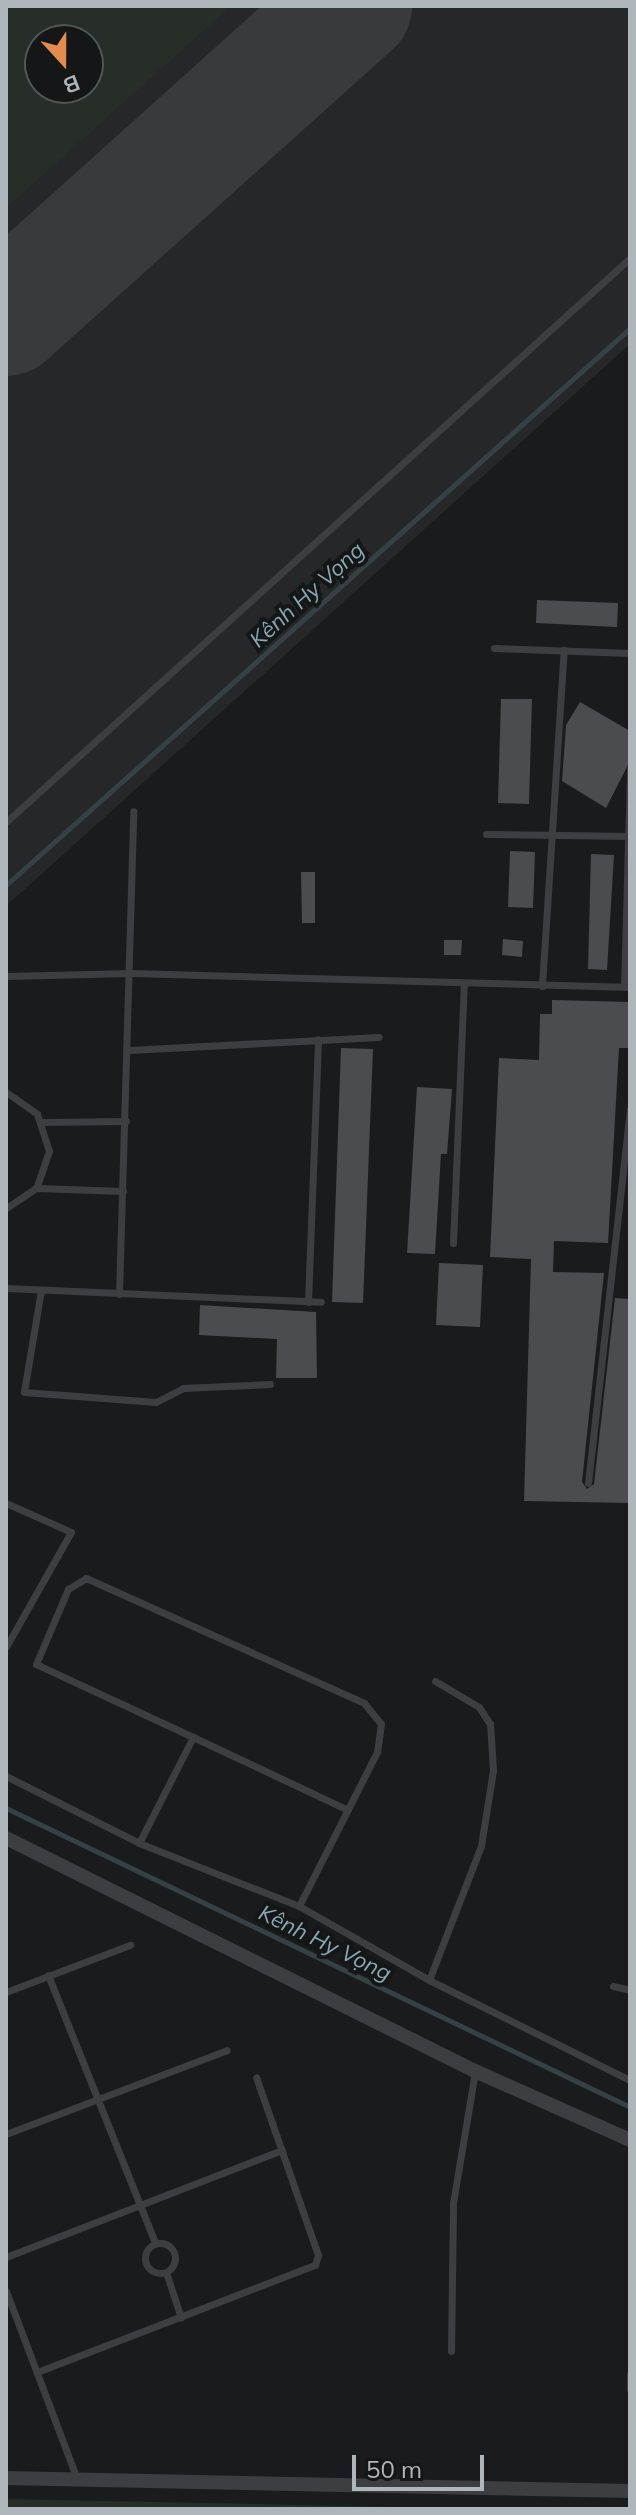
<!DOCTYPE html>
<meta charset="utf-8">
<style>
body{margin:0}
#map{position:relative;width:636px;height:2515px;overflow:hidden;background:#1a1b1c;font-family:Mulish,sans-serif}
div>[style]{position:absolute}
.built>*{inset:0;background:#262729}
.green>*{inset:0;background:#272e27}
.stream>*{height:5px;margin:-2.5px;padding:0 2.5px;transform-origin:2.5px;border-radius:2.5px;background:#354144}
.runway>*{height:120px;margin:-60px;padding:0 60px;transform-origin:60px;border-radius:60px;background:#383a3c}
.building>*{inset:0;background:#4a4c4f}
.lane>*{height:7px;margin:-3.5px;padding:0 3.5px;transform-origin:3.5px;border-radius:3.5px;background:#3c3e41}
.lane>.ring{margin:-3.5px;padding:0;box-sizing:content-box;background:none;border:7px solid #3c3e41;border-radius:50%}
.street>*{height:14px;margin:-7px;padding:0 7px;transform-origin:7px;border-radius:7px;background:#3c3e41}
span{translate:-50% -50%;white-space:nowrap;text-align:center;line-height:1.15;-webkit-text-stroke:8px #151617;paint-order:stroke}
.water-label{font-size:22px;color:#89a8b2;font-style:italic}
.frame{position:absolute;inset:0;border:8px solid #aeb5bb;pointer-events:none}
.north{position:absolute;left:24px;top:24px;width:80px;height:80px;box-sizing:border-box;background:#151617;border:2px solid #525659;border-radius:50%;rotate:159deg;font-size:22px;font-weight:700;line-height:32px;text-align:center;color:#aeb5bb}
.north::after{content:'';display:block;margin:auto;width:28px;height:36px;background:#e28d4d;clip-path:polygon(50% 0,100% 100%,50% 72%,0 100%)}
.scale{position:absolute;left:352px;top:2455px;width:132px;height:36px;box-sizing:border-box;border:4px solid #aeb5bb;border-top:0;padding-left:10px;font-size:24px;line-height:28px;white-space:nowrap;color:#aeb5bb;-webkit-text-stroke:6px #151617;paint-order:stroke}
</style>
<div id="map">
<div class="built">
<div style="clip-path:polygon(evenodd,6px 6px,630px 6px,630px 344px,6px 906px,6px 6px,40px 40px,88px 40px,88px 88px,40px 88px,40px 40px)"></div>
</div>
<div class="green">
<div style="clip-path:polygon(evenodd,6px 6px,231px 6px,6px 208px,6px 6px,40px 40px,88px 40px,88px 88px,40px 88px,40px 40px)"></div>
<div style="clip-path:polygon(6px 2499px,503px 2509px,6px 2509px)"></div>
</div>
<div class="stream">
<div style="left:6px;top:885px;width:836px;rotate:-41.75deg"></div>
<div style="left:6px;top:1808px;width:692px;rotate:25.6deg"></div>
</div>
<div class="runway">
<div style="left:6px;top:316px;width:465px;rotate:-41.9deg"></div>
</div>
<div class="building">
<div style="clip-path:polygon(537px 600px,618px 603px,617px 627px,536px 623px)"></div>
<div style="clip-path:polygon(501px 699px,532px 699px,529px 804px,498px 803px)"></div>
<div style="clip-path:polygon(580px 702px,630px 731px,630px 761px,606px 808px,562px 781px,566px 725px)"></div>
<div style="clip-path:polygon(510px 851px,535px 852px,533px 908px,508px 907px)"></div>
<div style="clip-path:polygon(591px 854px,614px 855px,607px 970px,588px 969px)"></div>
<div style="clip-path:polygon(301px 872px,315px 872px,315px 923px,302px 923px)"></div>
<div style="clip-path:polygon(503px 939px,523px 941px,522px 957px,502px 955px)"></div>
<div style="clip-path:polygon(444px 940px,462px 940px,461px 955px,444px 955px)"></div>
<div style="clip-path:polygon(552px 1000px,630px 1002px,630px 1048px,619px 1048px,608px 1243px,554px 1241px,553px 1272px,604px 1273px,582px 1482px,587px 1489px,594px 1484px,615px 1298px,630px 1299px,630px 1503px,524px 1501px,531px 1259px,490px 1257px,499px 1058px,539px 1060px,540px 1014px,552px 1014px)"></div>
<div style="clip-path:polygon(341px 1048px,373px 1049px,363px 1303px,332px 1302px)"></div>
<div style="clip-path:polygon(417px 1087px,452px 1089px,447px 1154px,441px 1154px,435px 1254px,407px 1253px)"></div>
<div style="clip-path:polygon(439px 1263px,483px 1265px,480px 1327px,436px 1325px)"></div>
<div style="clip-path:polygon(200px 1305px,316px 1312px,317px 1378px,276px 1378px,277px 1339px,199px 1335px)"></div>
</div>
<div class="lane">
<div style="left:494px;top:648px;width:136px;rotate:2.1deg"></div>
<div style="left:6px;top:822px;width:841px;rotate:-42.11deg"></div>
<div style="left:486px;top:834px;width:144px;rotate:0.8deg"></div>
<div style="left:6px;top:976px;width:126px;rotate:-1.4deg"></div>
<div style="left:132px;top:973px;width:498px;rotate:1.6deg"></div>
<div style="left:542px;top:986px;width:337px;rotate:-86.3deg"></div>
<div style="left:624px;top:987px;width:220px;rotate:-88.4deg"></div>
<div style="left:129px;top:1050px;width:250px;rotate:-3deg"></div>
<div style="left:6px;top:1092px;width:38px;rotate:35deg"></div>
<div style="left:37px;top:1114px;width:39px;rotate:72deg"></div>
<div style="left:49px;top:1151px;width:39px;rotate:109deg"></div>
<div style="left:36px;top:1188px;width:36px;rotate:146deg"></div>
<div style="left:42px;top:1122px;width:84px;rotate:-0.7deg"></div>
<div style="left:36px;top:1188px;width:87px;rotate:2deg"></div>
<div style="left:453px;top:1243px;width:260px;rotate:-87.6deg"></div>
<div style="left:6px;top:1288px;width:315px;rotate:2.5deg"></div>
<div style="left:41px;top:1290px;width:103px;rotate:99.5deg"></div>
<div style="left:24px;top:1392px;width:132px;rotate:4.3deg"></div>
<div style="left:156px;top:1402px;width:30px;rotate:-27deg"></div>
<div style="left:183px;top:1388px;width:87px;rotate:-2.6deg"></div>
<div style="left:119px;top:1294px;width:483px;rotate:-88.3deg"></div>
<div style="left:308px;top:1302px;width:263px;rotate:-87.8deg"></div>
<div style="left:588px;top:1483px;width:376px;rotate:-83.6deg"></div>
<div style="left:6px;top:1503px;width:71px;rotate:24deg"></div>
<div style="left:71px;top:1532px;width:132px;rotate:119.5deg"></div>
<div style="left:193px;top:1737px;width:171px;rotate:25.2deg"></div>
<div style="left:6px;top:1776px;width:149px;rotate:26.7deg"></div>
<div style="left:139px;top:1843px;width:172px;rotate:21.5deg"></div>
<div style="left:299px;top:1906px;width:150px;rotate:29.6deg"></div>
<div style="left:429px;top:1980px;width:225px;rotate:26.5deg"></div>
<div style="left:139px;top:1843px;width:119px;rotate:-63deg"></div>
<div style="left:193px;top:1737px;width:173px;rotate:-155.1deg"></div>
<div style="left:36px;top:1664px;width:82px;rotate:-66.9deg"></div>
<div style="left:68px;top:1589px;width:21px;rotate:-31deg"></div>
<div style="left:86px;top:1578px;width:305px;rotate:24.2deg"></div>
<div style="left:364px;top:1703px;width:27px;rotate:51deg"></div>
<div style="left:381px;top:1724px;width:28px;rotate:98deg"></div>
<div style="left:377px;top:1752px;width:173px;rotate:116.9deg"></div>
<div style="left:48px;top:1975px;width:289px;rotate:68.2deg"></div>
<div style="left:429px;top:1980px;width:144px;rotate:-68.8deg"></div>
<div style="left:481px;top:1846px;width:77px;rotate:-81deg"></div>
<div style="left:493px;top:1770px;width:46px;rotate:-93.7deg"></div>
<div style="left:490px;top:1724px;width:20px;rotate:-123deg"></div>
<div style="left:479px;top:1707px;width:51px;rotate:-149.4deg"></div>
<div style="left:613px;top:1986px;width:17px;rotate:13deg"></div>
<div style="left:6px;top:1992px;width:133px;rotate:-20.8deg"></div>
<div style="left:6px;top:2134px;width:236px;rotate:-20.8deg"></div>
<div class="ring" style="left:145px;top:2243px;width:23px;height:23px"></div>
<div style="left:6px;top:2257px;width:296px;rotate:-21.2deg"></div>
<div style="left:166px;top:2272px;width:48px;rotate:71.9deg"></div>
<div style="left:6px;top:2291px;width:201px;rotate:69.3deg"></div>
<div style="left:451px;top:2351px;width:148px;rotate:-89.2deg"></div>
<div style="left:453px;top:2203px;width:134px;rotate:-80.5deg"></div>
<div style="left:37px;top:2372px;width:298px;rotate:-21.1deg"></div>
<div style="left:315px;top:2265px;width:10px;rotate:-73deg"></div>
<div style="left:318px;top:2255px;width:188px;rotate:-109.2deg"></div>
<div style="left:630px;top:2374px;width:15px;rotate:90deg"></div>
</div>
<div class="street">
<div style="left:6px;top:1838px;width:524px;rotate:26.42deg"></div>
<div style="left:475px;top:2071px;width:170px;rotate:24deg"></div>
<div style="left:6px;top:2478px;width:624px;rotate:1.19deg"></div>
</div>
<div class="water-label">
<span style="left:307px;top:595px;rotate:-42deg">Kênh Hy Vọng</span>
<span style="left:325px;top:1943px;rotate:26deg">Kênh Hy Vọng</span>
</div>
<div class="frame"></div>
<div class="north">B</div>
<div class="scale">50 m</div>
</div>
